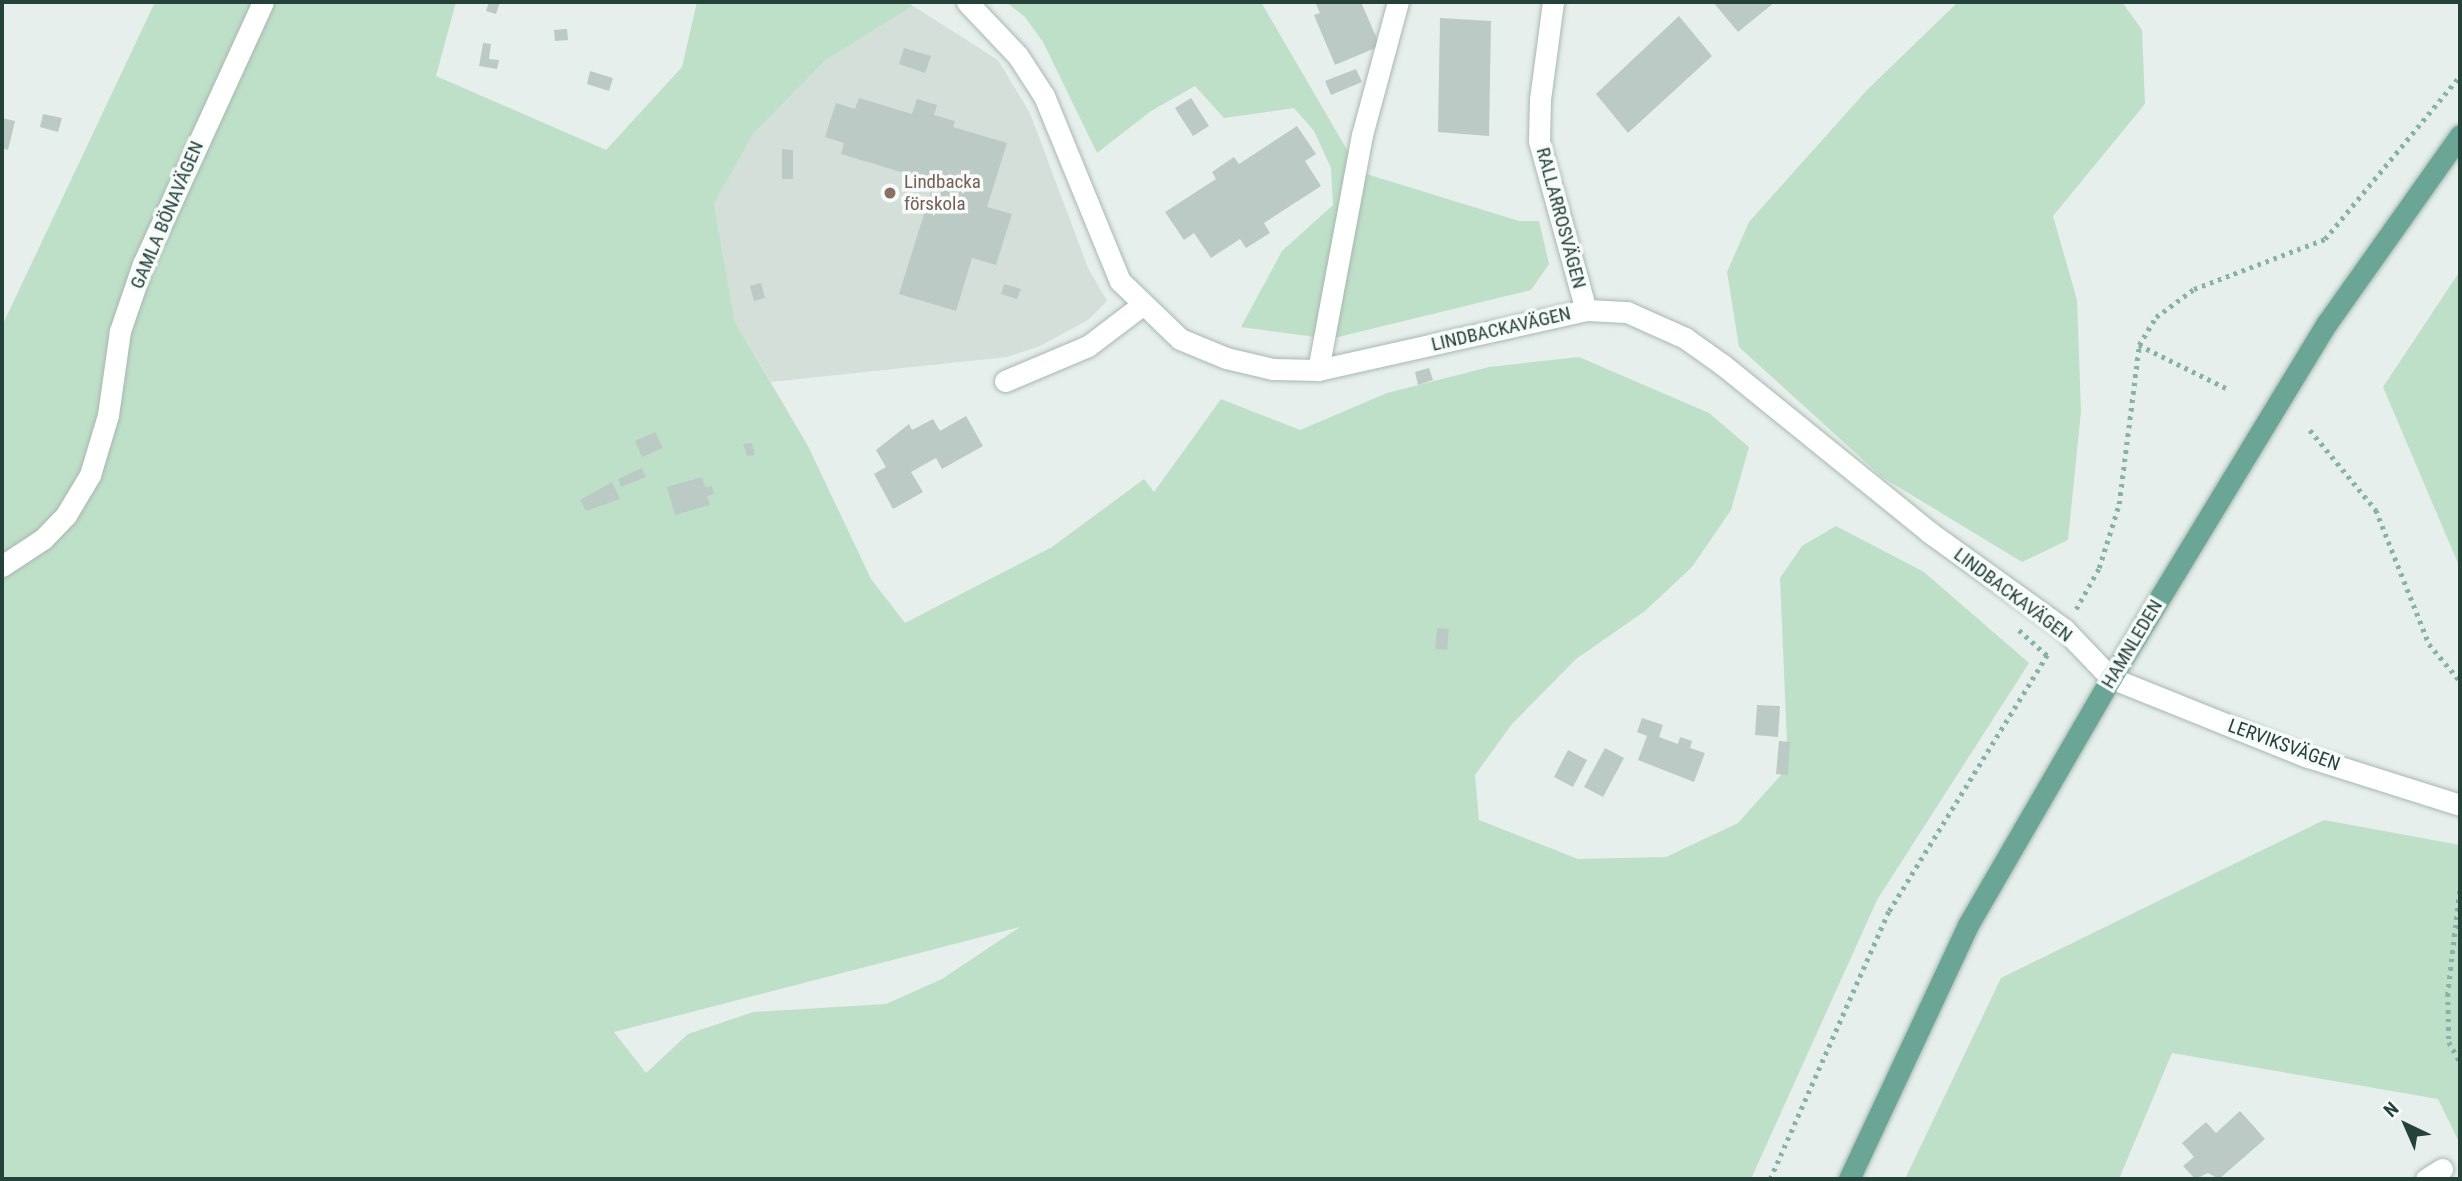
<!DOCTYPE html>
<meta charset="utf-8">
<style>
body{margin:0}
#map{position:relative;width:2462px;height:1181px;overflow:hidden;background:#e6efeb;font-family:"Roboto Condensed",sans-serif}
div>[style]{position:absolute}
.built>*{inset:0;background:#d4dfda}
.green>*{inset:0;background:#bfe0c8}
.building>*{inset:0;background:#bbcac4}
.path>*{height:4.5px;margin-top:-2.25px;transform-origin:0;background:repeating-linear-gradient(90deg,#86b3a5 0 3.5px,transparent 0 8.5px)}
.roads{filter:drop-shadow(0 0 2px #a8b8b2) drop-shadow(0 0 2px #a8b8b2)}
.minor>*{height:21px;margin:-10.5px;padding:0 10.5px;transform-origin:10.5px;border-radius:10.5px;background:#fff}
.major>*{height:21px;margin:-10.5px;padding:0 10.5px;transform-origin:10.5px;border-radius:10.5px;background:#6aa596}
.dots>*{width:19px;height:19px;translate:-50% -50%;box-sizing:border-box;border:4px solid #f7fbf9;border-radius:50%}
span{translate:-50% -50%;white-space:nowrap;text-align:center;line-height:1.15;-webkit-text-stroke:7px #f7fbf9;paint-order:stroke}
.education-label{font-size:19px;color:#785e54}
.left{translate:0 -50%;text-align:left}
.street-label{font-size:19px;color:#24423a}
.frame{position:absolute;inset:0;border:4px solid #24423a;pointer-events:none}
.north{position:absolute;left:2371px;top:1090px;width:70px;height:70px;-webkit-text-stroke:5px #f7fbf9;paint-order:stroke;rotate:316deg;font-size:19px;font-weight:700;line-height:28px;text-align:center;color:#24423a}
.north::after{content:'';display:block;margin:auto;width:24px;height:32px;background:#24423a;clip-path:polygon(50% 0,100% 100%,50% 72%,0 100%)}
</style>
<div id="map">
<div class="built">
<div style="clip-path:polygon(913px 6px,998px 60px,1030px 113px,1088px 268px,1107px 301px,1088px 320px,1040px 346px,1007px 357px,771px 382px,735px 322px,714px 204px,754px 133px,826px 60px)"></div>
</div>
<div class="green">
<div style="clip-path:polygon(evenodd,155px 2px,456px 2px,436px 76px,606px 150px,682px 67px,697px 2px,907px 2px,913px 6px,826px 60px,754px 133px,714px 204px,735px 322px,808px 446px,871px 579px,905px 623px,1052px 547px,1144px 479px,1154px 492px,1221px 399px,1300px 430px,1387px 393px,1489px 367px,1579px 357px,1709px 413px,1749px 447px,1731px 510px,1692px 567px,1645px 611px,1576px 659px,1512px 724px,1475px 775px,1479px 820px,1578px 859px,1666px 857px,1738px 823px,1788px 767px,1780px 578px,1802px 546px,1836px 526px,1924px 572px,2029px 663px,1877px 900px,1751px 1179px,2px 1179px,2px 326px,155px 2px,1020px 927px,942px 979px,886px 1004px,753px 1012px,688px 1034px,646px 1073px,614px 1032px,1020px 927px)"></div>
<div style="clip-path:polygon(1006px 2px,1261px 2px,1360px 172px,1519px 221px,1539px 221px,1549px 264px,1531px 290px,1330px 339px,1241px 327px,1282px 251px,1333px 205px,1331px 168px,1314px 131px,1294px 108px,1224px 118px,1195px 86px,1151px 111px,1097px 153px,1043px 42px,1025px 17px)"></div>
<div style="clip-path:polygon(1958px 2px,2122px 2px,2142px 30px,2145px 104px,2053px 216px,2077px 300px,2081px 411px,2068px 540px,2022px 562px,1882px 477px,1739px 347px,1727px 272px,1749px 222px,1867px 90px)"></div>
<div style="clip-path:polygon(2460px 271px,2460px 568px,2383px 387px)"></div>
<div style="clip-path:polygon(2324px 820px,2460px 845px,2460px 1144px,2438px 1099px,2172px 1053px,2119px 1179px,1905px 1179px,2001px 978px)"></div>
</div>
<div class="building">
<div style="clip-path:polygon(489px 2px,500px 2px,496px 14px,486px 11px)"></div>
<div style="clip-path:polygon(1315px 2px,1361px 2px,1380px 46px,1335px 65px,1314px 15px,1320px 13px)"></div>
<div style="clip-path:polygon(1713px 2px,1775px 2px,1738px 32px)"></div>
<div style="clip-path:polygon(1679px 16px,1712px 56px,1628px 133px,1596px 94px)"></div>
<div style="clip-path:polygon(1440px 18px,1491px 21px,1489px 136px,1438px 132px)"></div>
<div style="clip-path:polygon(567px 29px,568px 40px,555px 41px,554px 30px)"></div>
<div style="clip-path:polygon(483px 43px,491px 44px,489px 59px,499px 60px,497px 69px,479px 66px)"></div>
<div style="clip-path:polygon(904px 48px,931px 56px,925px 73px,899px 64px)"></div>
<div style="clip-path:polygon(1356px 69px,1362px 82px,1331px 95px,1325px 81px)"></div>
<div style="clip-path:polygon(590px 71px,613px 78px,609px 91px,587px 84px)"></div>
<div style="clip-path:polygon(859px 98px,912px 114px,917px 99px,937px 105px,934px 115px,955px 121px,953px 127px,1007px 143px,987px 207px,1012px 214px,996px 265px,972px 258px,956px 311px,899px 294px,934px 182px,841px 154px,844px 143px,825px 137px,836px 103px,855px 109px)"></div>
<div style="clip-path:polygon(1191px 98px,1209px 126px,1193px 136px,1175px 108px)"></div>
<div style="clip-path:polygon(43px 114px,62px 118px,58px 132px,40px 127px)"></div>
<div style="clip-path:polygon(2px 118px,15px 121px,8px 150px,2px 148px)"></div>
<div style="clip-path:polygon(1297px 126px,1316px 154px,1305px 161px,1321px 186px,1264px 223px,1270px 233px,1246px 248px,1240px 239px,1211px 258px,1194px 233px,1184px 240px,1165px 212px,1216px 179px,1212px 172px,1234px 157px,1239px 164px)"></div>
<div style="clip-path:polygon(782px 149px,793px 150px,793px 179px,782px 179px)"></div>
<div style="clip-path:polygon(761px 283px,765px 298px,754px 301px,750px 286px)"></div>
<div style="clip-path:polygon(1004px 284px,1021px 289px,1017px 299px,1001px 294px)"></div>
<div style="clip-path:polygon(1429px 368px,1433px 380px,1418px 385px,1415px 372px)"></div>
<div style="clip-path:polygon(966px 416px,983px 446px,942px 469px,936px 458px,911px 472px,923px 492px,893px 509px,874px 474px,886px 467px,876px 450px,909px 424px,912px 430px,933px 419px,940px 431px)"></div>
<div style="clip-path:polygon(655px 432px,663px 448px,642px 457px,635px 441px)"></div>
<div style="clip-path:polygon(752px 443px,755px 455px,747px 456px,743px 444px)"></div>
<div style="clip-path:polygon(642px 468px,646px 477px,621px 487px,618px 479px)"></div>
<div style="clip-path:polygon(702px 477px,705px 487px,712px 486px,714px 494px,707px 496px,710px 505px,675px 515px,667px 487px)"></div>
<div style="clip-path:polygon(612px 482px,620px 499px,586px 511px,580px 500px)"></div>
<div style="clip-path:polygon(1437px 628px,1449px 629px,1447px 650px,1435px 649px)"></div>
<div style="clip-path:polygon(1757px 705px,1780px 706px,1778px 737px,1755px 735px)"></div>
<div style="clip-path:polygon(1642px 718px,1663px 725px,1659px 737px,1678px 744px,1680px 737px,1692px 741px,1690px 748px,1705px 753px,1694px 782px,1638px 760px,1647px 736px,1637px 732px)"></div>
<div style="clip-path:polygon(1779px 741px,1790px 742px,1788px 775px,1776px 774px)"></div>
<div style="clip-path:polygon(1605px 748px,1624px 758px,1603px 797px,1584px 787px)"></div>
<div style="clip-path:polygon(1568px 750px,1587px 760px,1573px 787px,1554px 777px)"></div>
<div style="clip-path:polygon(2240px 1111px,2265px 1139px,2219px 1179px,2208px 1173px,2195px 1179px,2183px 1166px,2194px 1157px,2182px 1143px,2206px 1122px,2216px 1133px)"></div>
</div>
<div class="path">
<div style="left:2139px;top:345px;width:97px;rotate:26.3deg"></div>
<div style="left:2310px;top:430px;width:104px;rotate:50.5deg"></div>
<div style="left:2376px;top:510px;width:144px;rotate:68.4deg"></div>
<div style="left:2429px;top:644px;width:48px;rotate:50deg"></div>
<div style="left:2076px;top:609px;width:47px;rotate:-60.7deg"></div>
<div style="left:2099px;top:568px;width:67px;rotate:-72.6deg"></div>
<div style="left:2119px;top:504px;width:160px;rotate:-82.8deg"></div>
<div style="left:2139px;top:345px;width:33px;rotate:-59deg"></div>
<div style="left:2156px;top:317px;width:47px;rotate:-36.4deg"></div>
<div style="left:2194px;top:289px;width:140px;rotate:-20.9deg"></div>
<div style="left:2325px;top:239px;width:212px;rotate:-50.4deg"></div>
<div style="left:2019px;top:630px;width:38px;rotate:42deg"></div>
<div style="left:2460px;top:891px;width:103px;rotate:96.7deg"></div>
<div style="left:2448px;top:993px;width:49px;rotate:88.8deg"></div>
<div style="left:2449px;top:1042px;width:23px;rotate:61deg"></div>
<div style="left:1770px;top:1179px;width:293px;rotate:-66.1deg"></div>
<div style="left:1889px;top:911px;width:301px;rotate:-58.3deg"></div>
</div>
<div class="roads">
<div class="minor">
<div style="left:967px;top:2px;width:74px;rotate:46.6deg"></div>
<div style="left:1018px;top:56px;width:48px;rotate:57deg"></div>
<div style="left:1044px;top:96px;width:200px;rotate:67.7deg"></div>
<div style="left:1120px;top:281px;width:83px;rotate:44deg"></div>
<div style="left:1180px;top:339px;width:50px;rotate:22.4deg"></div>
<div style="left:1226px;top:358px;width:48px;rotate:13.2deg"></div>
<div style="left:1273px;top:369px;width:45px;rotate:1.3deg"></div>
<div style="left:1318px;top:370px;width:275px;rotate:-12.6deg"></div>
<div style="left:1586px;top:310px;width:41px;rotate:2.8deg"></div>
<div style="left:1627px;top:312px;width:64px;rotate:24.1deg"></div>
<div style="left:1685px;top:338px;width:47px;rotate:35.4deg"></div>
<div style="left:1723px;top:365px;width:265px;rotate:39deg"></div>
<div style="left:1929px;top:532px;width:166px;rotate:35.7deg"></div>
<div style="left:2064px;top:629px;width:68px;rotate:46.2deg"></div>
<div style="left:2111px;top:678px;width:212px;rotate:21.9deg"></div>
<div style="left:2308px;top:757px;width:159px;rotate:17.5deg"></div>
<div style="left:1553px;top:2px;width:98px;rotate:97.6deg"></div>
<div style="left:1540px;top:99px;width:42px;rotate:91.4deg"></div>
<div style="left:1539px;top:141px;width:175px;rotate:74.5deg"></div>
<div style="left:1318px;top:370px;width:239px;rotate:-79.4deg"></div>
<div style="left:1362px;top:135px;width:138px;rotate:-74.9deg"></div>
<div style="left:1005px;top:381px;width:90px;rotate:-22.9deg"></div>
<div style="left:1088px;top:346px;width:68px;rotate:-37.2deg"></div>
<div style="left:2px;top:566px;width:49px;rotate:-33.4deg"></div>
<div style="left:43px;top:539px;width:33px;rotate:-46deg"></div>
<div style="left:66px;top:515px;width:47px;rotate:-59deg"></div>
<div style="left:90px;top:475px;width:63px;rotate:-73.3deg"></div>
<div style="left:108px;top:415px;width:85px;rotate:-81.9deg"></div>
<div style="left:120px;top:331px;width:71px;rotate:-71.1deg"></div>
<div style="left:143px;top:264px;width:288px;rotate:-65.4deg"></div>
<div style="left:2426px;top:1179px;width:19px;rotate:-32deg"></div>
</div>
<div class="major">
<div style="left:1849px;top:1179px;width:280px;rotate:-64.9deg"></div>
<div style="left:1968px;top:925px;width:285px;rotate:-59.9deg"></div>
<div style="left:2111px;top:678px;width:416px;rotate:-58.7deg"></div>
<div style="left:2327px;top:323px;width:230px;rotate:-54.7deg"></div>
</div>
</div>
<div class="dots">
<div style="left:890px;top:193px;background:#8d6e63"></div>
</div>
<div class="education-label">
<span class="left" style="left:904px;top:193px">Lindbacka<br>förskola</span>
</div>
<div class="street-label">
<span style="left:167px;top:215px;rotate:-67deg">GAMLA BÖNAVÄGEN</span>
<span style="left:1561px;top:218px;rotate:75deg">RALLARROSVÄGEN</span>
<span style="left:1501px;top:329px;rotate:-13deg">LINDBACKAVÄGEN</span>
<span style="left:2013px;top:595px;rotate:37deg">LINDBACKAVÄGEN</span>
<span style="left:2132px;top:644px;rotate:-59deg">HAMNLEDEN</span>
<span style="left:2284px;top:745px;rotate:20deg">LERVIKSVÄGEN</span>
</div>
<div class="frame"></div>
<div class="north">N</div>
</div>
